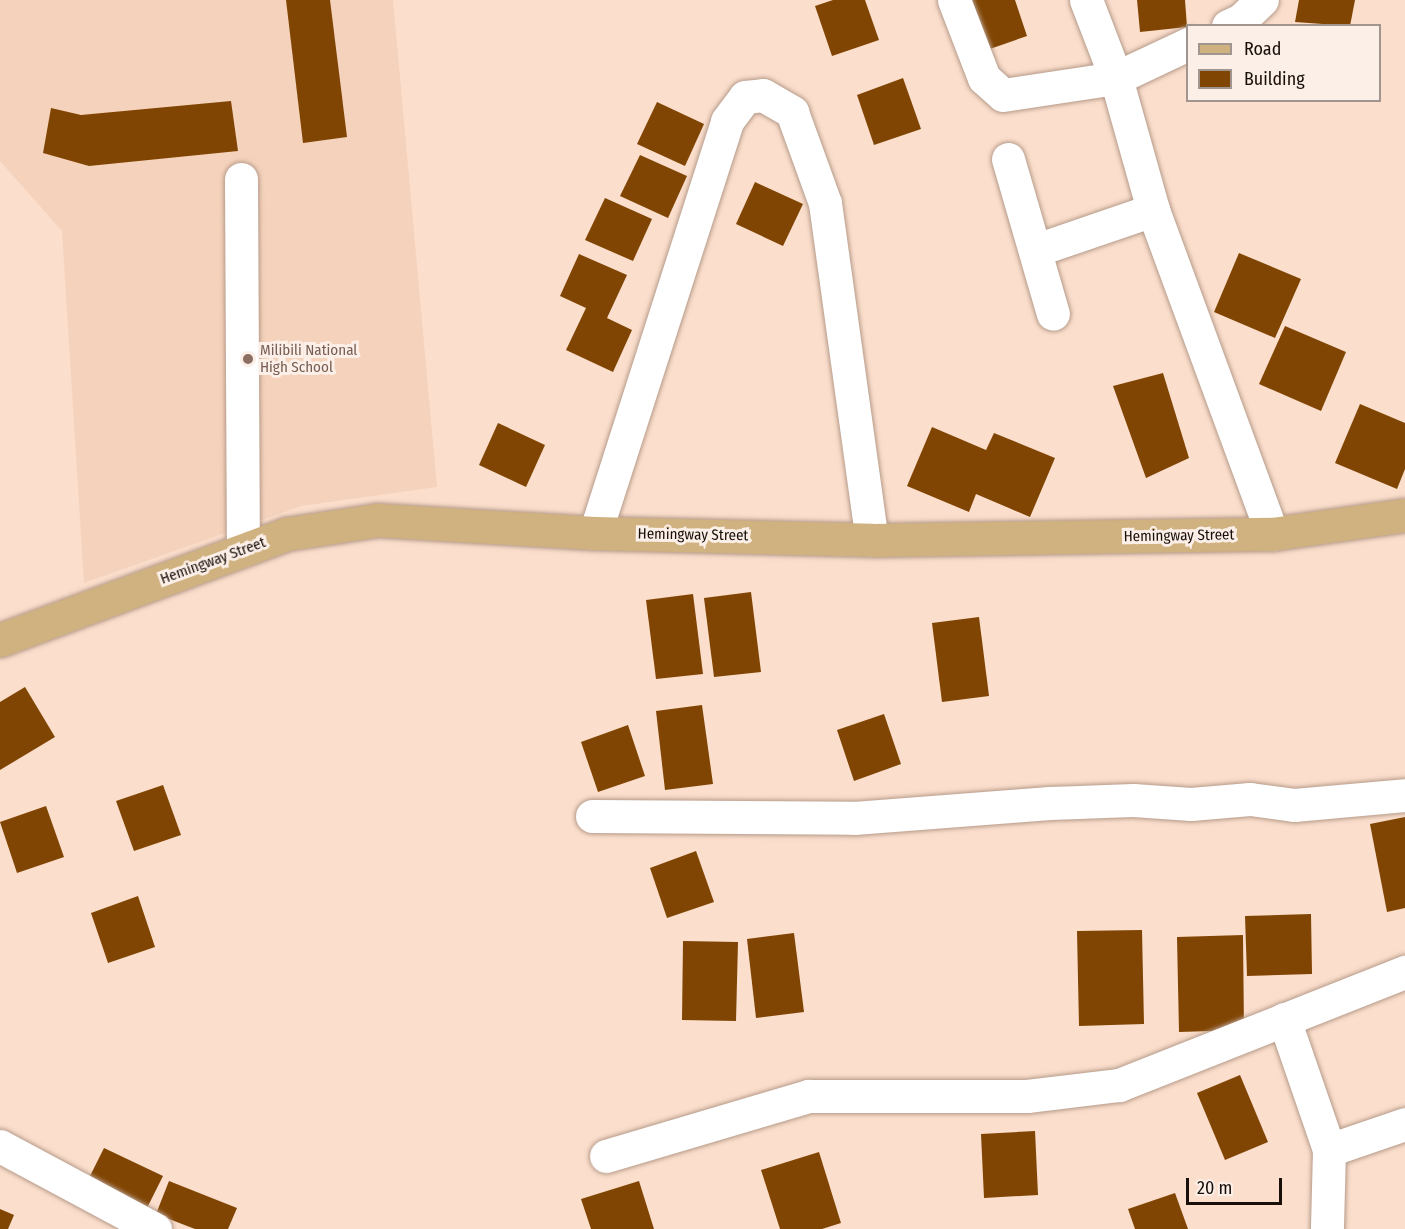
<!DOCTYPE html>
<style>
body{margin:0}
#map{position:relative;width:1405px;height:1229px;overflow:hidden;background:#fbdecc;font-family:"Fira Sans Condensed",sans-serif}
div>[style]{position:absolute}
.built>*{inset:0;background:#f5d2bb}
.building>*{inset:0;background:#804503}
.roads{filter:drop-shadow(0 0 2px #b69b8a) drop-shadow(0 0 2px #b69b8a)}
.minor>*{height:33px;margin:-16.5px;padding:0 16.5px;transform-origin:16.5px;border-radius:16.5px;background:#fff}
.major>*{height:33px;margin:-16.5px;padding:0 16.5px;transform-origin:16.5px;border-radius:16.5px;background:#d0b280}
.dots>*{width:16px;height:16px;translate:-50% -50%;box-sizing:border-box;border:3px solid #fbefe8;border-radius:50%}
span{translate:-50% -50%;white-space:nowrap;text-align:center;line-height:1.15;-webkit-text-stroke:6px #fbefe8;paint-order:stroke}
.education-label{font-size:15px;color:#785e54}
.left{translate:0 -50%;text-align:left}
.street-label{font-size:15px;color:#190f09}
.legend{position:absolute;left:1186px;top:24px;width:195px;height:78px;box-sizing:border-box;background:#fbefe8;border:2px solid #a1958f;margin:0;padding:8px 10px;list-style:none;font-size:18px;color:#190f09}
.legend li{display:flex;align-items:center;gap:12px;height:30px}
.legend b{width:30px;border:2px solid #a1958f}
.scale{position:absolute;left:1186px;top:1178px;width:96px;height:27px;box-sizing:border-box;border:3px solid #190f09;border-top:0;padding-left:8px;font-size:18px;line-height:21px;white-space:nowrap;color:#190f09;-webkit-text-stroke:4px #fbefe8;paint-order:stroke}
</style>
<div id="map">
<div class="built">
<div style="clip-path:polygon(0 0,393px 0,437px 487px,301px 506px,84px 583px,62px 231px,0 161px)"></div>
</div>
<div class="building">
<div style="clip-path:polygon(286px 0,330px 0,347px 137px,303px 143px)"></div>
<div style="clip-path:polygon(833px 0,865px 0,879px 40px,832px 56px,815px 6px)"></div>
<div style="clip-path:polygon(966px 0,1015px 0,1027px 36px,984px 51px)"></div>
<div style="clip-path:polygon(1137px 0,1185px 0,1187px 27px,1140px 32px)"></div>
<div style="clip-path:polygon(1299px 0,1355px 0,1350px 26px,1295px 22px)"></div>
<div style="clip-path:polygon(903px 78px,921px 129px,874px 145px,857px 95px)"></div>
<div style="clip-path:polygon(231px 101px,238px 151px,89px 166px,43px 153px,51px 108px,81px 115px)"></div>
<div style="clip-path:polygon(657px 102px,704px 124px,685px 166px,637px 144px)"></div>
<div style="clip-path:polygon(640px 155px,687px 176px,668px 218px,620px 196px)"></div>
<div style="clip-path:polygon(755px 182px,803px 204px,783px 246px,736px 224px)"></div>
<div style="clip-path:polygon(605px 198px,652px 219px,633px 261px,585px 240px)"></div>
<div style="clip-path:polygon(1239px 253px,1301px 279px,1275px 338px,1214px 312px)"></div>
<div style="clip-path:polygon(579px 254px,627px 275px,607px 318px,632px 330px,613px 372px,566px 350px,586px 308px,560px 296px)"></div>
<div style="clip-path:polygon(1285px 326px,1346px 352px,1321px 411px,1259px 384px)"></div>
<div style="clip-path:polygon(1163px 373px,1189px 458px,1146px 478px,1113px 386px)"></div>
<div style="clip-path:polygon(1360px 404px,1405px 423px,1405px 469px,1397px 489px,1335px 463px)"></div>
<div style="clip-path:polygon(498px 423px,545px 445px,526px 487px,479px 465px)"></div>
<div style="clip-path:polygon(932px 427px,986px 450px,994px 433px,1055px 458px,1030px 517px,976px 494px,969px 512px,907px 486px)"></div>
<div style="clip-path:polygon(751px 592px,761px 672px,714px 677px,704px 598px)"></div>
<div style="clip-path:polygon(693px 594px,703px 674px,656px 679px,646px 600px)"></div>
<div style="clip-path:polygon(979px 617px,989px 696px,942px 702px,932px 623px)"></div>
<div style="clip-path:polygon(25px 687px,55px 737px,0 770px,0 702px)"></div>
<div style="clip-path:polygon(702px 705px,713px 784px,665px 790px,656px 711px)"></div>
<div style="clip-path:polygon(884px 714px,901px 764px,854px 781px,837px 730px)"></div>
<div style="clip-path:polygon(628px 725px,645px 776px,598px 792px,581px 742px)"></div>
<div style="clip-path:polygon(163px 785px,181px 835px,134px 851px,116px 801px)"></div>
<div style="clip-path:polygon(46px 806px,64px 857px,17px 873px,0 822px)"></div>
<div style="clip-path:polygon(1405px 817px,1405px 908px,1387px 912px,1370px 824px)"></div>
<div style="clip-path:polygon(696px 851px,714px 902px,667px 918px,650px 868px)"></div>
<div style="clip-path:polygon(138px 896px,155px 947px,108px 963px,91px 913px)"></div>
<div style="clip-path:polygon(1311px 914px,1312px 974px,1247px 976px,1245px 916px)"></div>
<div style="clip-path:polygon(1142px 930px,1144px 1024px,1079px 1026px,1077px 931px)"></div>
<div style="clip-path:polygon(794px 933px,804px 1012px,756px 1018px,747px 939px)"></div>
<div style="clip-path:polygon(1243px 935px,1244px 1030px,1179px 1032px,1177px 937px)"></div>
<div style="clip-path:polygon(683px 941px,738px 942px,736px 1021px,682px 1020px)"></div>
<div style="clip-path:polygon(1240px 1075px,1268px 1142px,1225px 1160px,1197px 1093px)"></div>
<div style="clip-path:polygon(1035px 1131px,1038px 1195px,984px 1198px,981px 1134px)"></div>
<div style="clip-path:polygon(104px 1148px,163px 1176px,144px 1214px,85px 1186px)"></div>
<div style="clip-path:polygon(819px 1152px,841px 1223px,822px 1229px,780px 1229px,761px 1170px)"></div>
<div style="clip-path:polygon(169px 1181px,237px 1208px,228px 1229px,195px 1229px,156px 1214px)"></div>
<div style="clip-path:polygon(639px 1181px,654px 1229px,591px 1229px,581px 1199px)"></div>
<div style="clip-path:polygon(1175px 1193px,1188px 1229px,1135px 1229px,1128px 1209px)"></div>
<div style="clip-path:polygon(0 1209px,14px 1215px,8px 1229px,0 1229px)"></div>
</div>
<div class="roads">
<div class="minor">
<div style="left:954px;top:0;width:84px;rotate:69deg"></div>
<div style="left:984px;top:78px;width:25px;rotate:42deg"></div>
<div style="left:1003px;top:95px;width:114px;rotate:-8.6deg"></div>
<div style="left:1116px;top:78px;width:80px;rotate:-25.3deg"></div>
<div style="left:1086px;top:0;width:84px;rotate:69deg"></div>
<div style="left:1116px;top:78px;width:137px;rotate:74.3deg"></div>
<div style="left:1153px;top:210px;width:345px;rotate:69.8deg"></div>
<div style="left:1228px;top:26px;width:14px;rotate:-25deg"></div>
<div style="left:1241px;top:20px;width:29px;rotate:-44deg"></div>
<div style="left:1008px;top:159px;width:161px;rotate:73.8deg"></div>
<div style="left:241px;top:179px;width:371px;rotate:89.7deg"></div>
<div style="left:1036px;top:250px;width:124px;rotate:-18.9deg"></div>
<div style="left:595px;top:533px;width:433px;rotate:-72.2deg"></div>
<div style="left:727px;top:121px;width:30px;rotate:-53deg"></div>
<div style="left:745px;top:97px;width:18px;rotate:-6deg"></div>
<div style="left:763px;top:95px;width:34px;rotate:30deg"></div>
<div style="left:792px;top:112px;width:97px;rotate:70.1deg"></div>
<div style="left:825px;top:203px;width:340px;rotate:82.1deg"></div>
<div style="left:592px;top:816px;width:262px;rotate:0.4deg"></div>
<div style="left:854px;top:818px;width:196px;rotate:-4.4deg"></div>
<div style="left:1049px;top:803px;width:84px;rotate:-2deg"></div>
<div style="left:1133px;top:800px;width:58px;rotate:3.9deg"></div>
<div style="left:1191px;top:804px;width:59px;rotate:-4.8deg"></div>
<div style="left:1250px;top:799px;width:44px;rotate:7.8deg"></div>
<div style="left:1294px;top:805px;width:111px;rotate:-5.1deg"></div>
<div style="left:1284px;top:1019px;width:139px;rotate:71deg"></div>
<div style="left:1329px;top:1150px;width:79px;rotate:91.5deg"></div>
<div style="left:0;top:1146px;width:176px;rotate:28.2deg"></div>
<div style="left:1329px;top:1150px;width:80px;rotate:-18.9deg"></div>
<div style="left:606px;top:1156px;width:211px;rotate:-16.5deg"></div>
<div style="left:808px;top:1096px;width:219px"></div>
<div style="left:1027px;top:1096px;width:93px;rotate:-6.8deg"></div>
<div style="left:1119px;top:1085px;width:308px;rotate:-21.6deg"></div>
</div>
<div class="major">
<div style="left:0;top:640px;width:305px;rotate:-20.3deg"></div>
<div style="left:286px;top:534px;width:92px;rotate:-8.7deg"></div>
<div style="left:377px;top:520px;width:218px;rotate:3.4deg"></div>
<div style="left:595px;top:533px;width:277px;rotate:1.4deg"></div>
<div style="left:872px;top:540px;width:400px;rotate:-0.9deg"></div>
<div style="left:1272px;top:534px;width:134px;rotate:-8.1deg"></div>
</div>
</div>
<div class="dots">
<div style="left:248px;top:359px;background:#8d6e63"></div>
</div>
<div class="education-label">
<span class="left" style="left:260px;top:359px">Milibili National<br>High School</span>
</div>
<div class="street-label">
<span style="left:693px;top:535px;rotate:1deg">Hemingway Street</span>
<span style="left:1179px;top:536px;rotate:-1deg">Hemingway Street</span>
<span style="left:213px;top:561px;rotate:-20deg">Hemingway Street</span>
</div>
<ul class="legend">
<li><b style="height:8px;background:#d0b280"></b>Road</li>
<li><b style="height:16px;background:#804503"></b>Building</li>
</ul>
<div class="scale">20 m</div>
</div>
